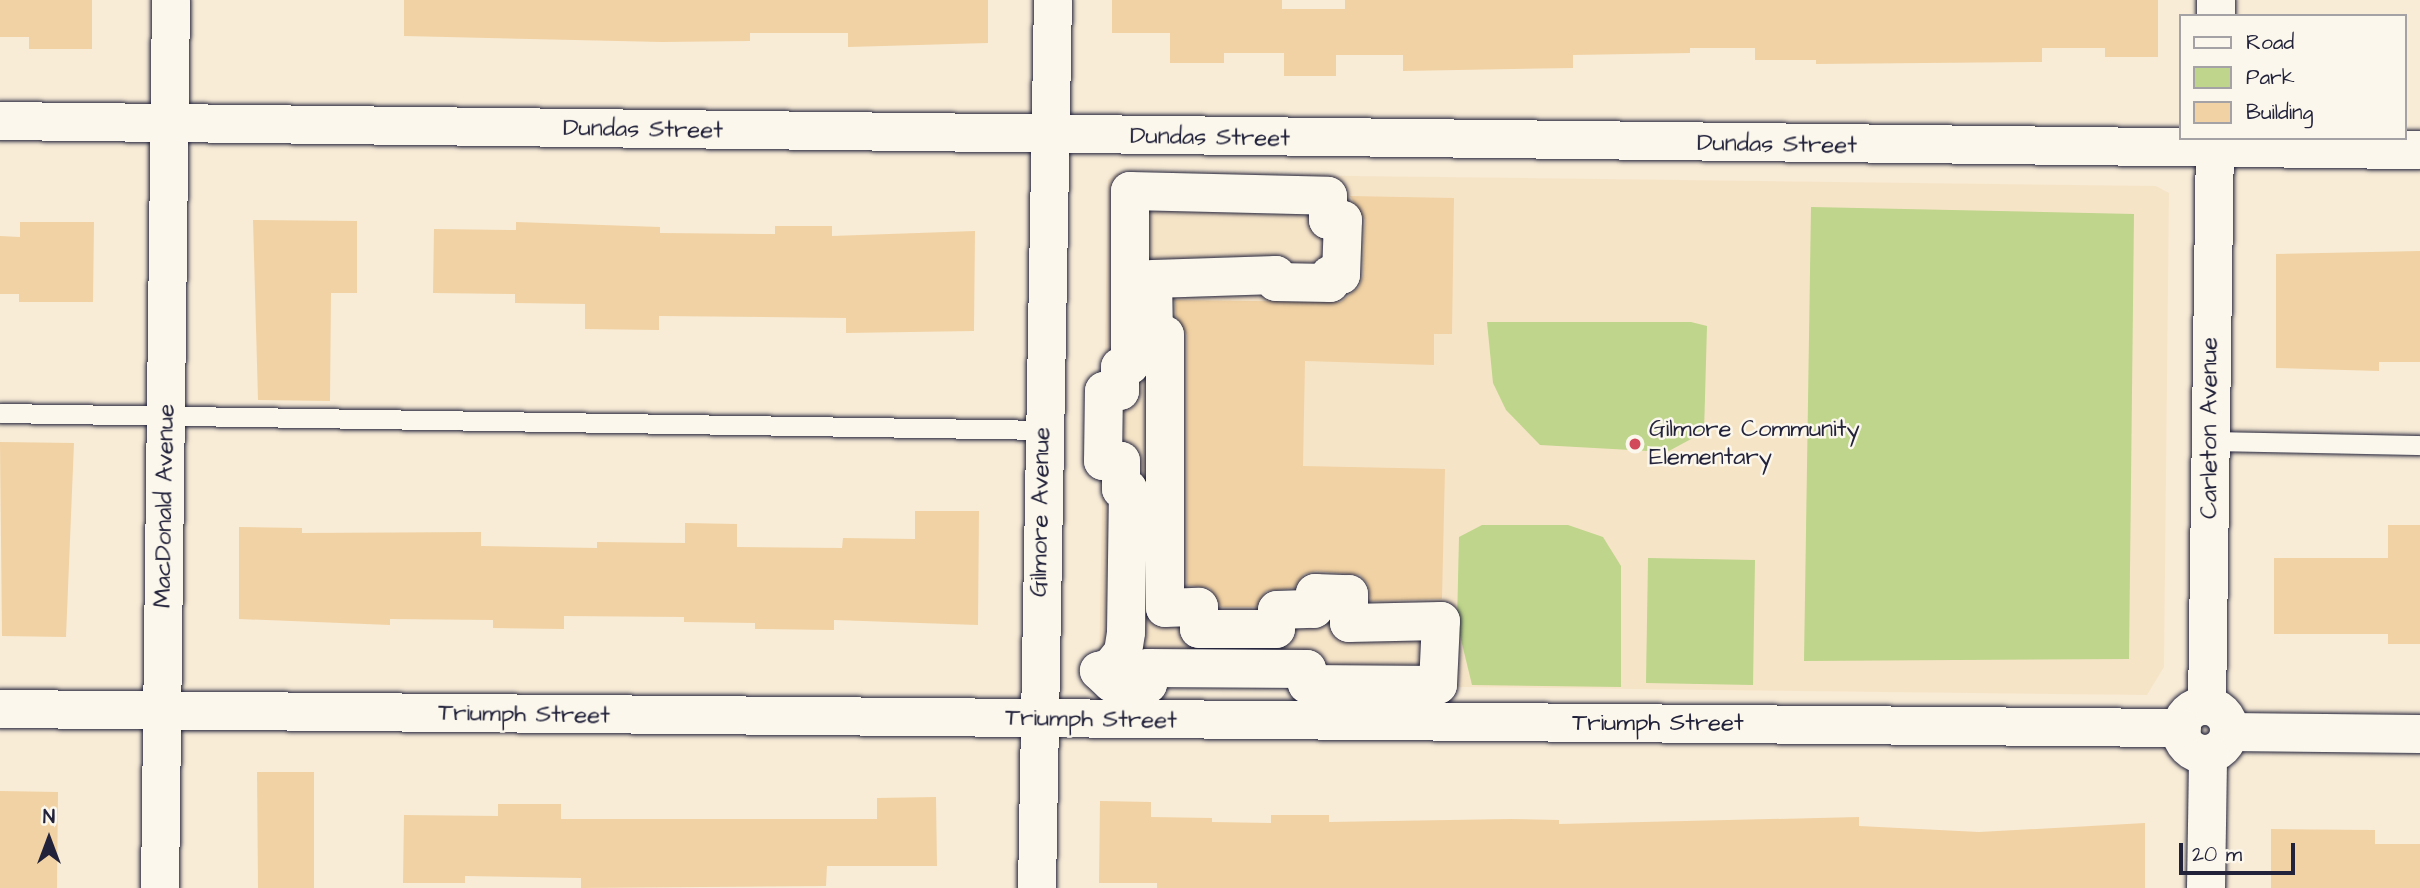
<!DOCTYPE html>
<style>
body{margin:0}
#map{position:relative;width:2420px;height:888px;overflow:hidden;background:#f8ecd6;font-family:"Architects Daughter",sans-serif}
div>[style]{position:absolute}
.built>*{inset:0;background:#f6e4c7}
.green>*{inset:0;background:#bed58b}
.building>*{inset:0;background:#f1d2a4}
.roads{filter:drop-shadow(0 0 2px #22223b) drop-shadow(0 0 2px #22223b)}
.lane>*{height:19px;margin:-9.5px;padding:0 9.5px;transform-origin:9.5px;border-radius:9.5px;background:#fbf7ec}
.street>*{height:38px;margin:-19px;padding:0 19px;transform-origin:19px;border-radius:19px;background:#fbf7ec}
.street>.ring{margin:-19px;padding:0;box-sizing:content-box;background:none;border:38px solid #fbf7ec;border-radius:50%}
.secondary>*{height:38px;margin:-19px;padding:0 19px;transform-origin:19px;border-radius:19px;background:#fbf7ec}
.dots>*{width:19px;height:19px;translate:-50% -50%;box-sizing:border-box;border:4px solid #fbf7ec;border-radius:50%}
span{translate:-50% -50%;white-space:nowrap;text-align:center;line-height:1.15;-webkit-text-stroke:5px #fbf7ec;paint-order:stroke}
.street-label{font-size:24px;color:#22223b}
.poi-label{font-size:24px;color:#22223b}
.left{translate:0 -50%;text-align:left}
.legend{position:absolute;left:2179px;top:14px;width:228px;height:126px;box-sizing:border-box;background:#fbf7ec;border:2px solid #a4a2a5;margin:0;padding:9px 12px;list-style:none;font-size:21px;color:#22223b}
.legend li{display:flex;align-items:center;gap:14px;height:35px}
.legend b{width:35px;border:2px solid #a4a2a5}
.north{position:absolute;left:14px;top:804px;width:70px;height:70px;-webkit-text-stroke:5px #fbf7ec;paint-order:stroke;rotate:0deg;font-size:19px;font-weight:700;line-height:28px;text-align:center;color:#22223b}
.north::after{content:'';display:block;margin:auto;width:24px;height:32px;background:#22223b;clip-path:polygon(50% 0,100% 100%,50% 72%,0 100%)}
.scale{position:absolute;left:2179px;top:843px;width:116px;height:32px;box-sizing:border-box;border:4px solid #22223b;border-top:0;padding-left:9px;font-size:21px;line-height:24px;white-space:nowrap;color:#22223b;-webkit-text-stroke:5px #fbf7ec;paint-order:stroke}
</style>
<div id="map">
<div class="built">
<div style="clip-path:polygon(1117px 173px,2156px 186px,2169px 193px,2164px 667px,2147px 695px,1112px 683px,1099px 671px,1108px 180px)"></div>
</div>
<div class="green">
<div style="clip-path:polygon(1811px 207px,2134px 214px,2129px 659px,1804px 661px)"></div>
<div style="clip-path:polygon(1487px 322px,1691px 322px,1707px 326px,1704px 432px,1667px 452px,1540px 445px,1506px 410px,1493px 383px)"></div>
<div style="clip-path:polygon(1482px 525px,1568px 525px,1603px 537px,1621px 566px,1621px 687px,1472px 685px,1457px 623px,1459px 537px)"></div>
<div style="clip-path:polygon(1648px 558px,1755px 560px,1753px 685px,1646px 683px)"></div>
</div>
<div class="building">
<div style="clip-path:polygon(0 0,92px 0,92px 49px,29px 49px,29px 37px,0 37px)"></div>
<div style="clip-path:polygon(404px 0,988px 0,988px 43px,848px 47px,848px 33px,750px 33px,750px 41px,662px 42px,404px 36px)"></div>
<div style="clip-path:polygon(1112px 0,1282px 0,1282px 9px,1345px 9px,1345px 0,2158px 0,2158px 57px,2105px 57px,2105px 48px,2042px 48px,2042px 62px,1816px 64px,1816px 60px,1755px 60px,1755px 48px,1690px 48px,1690px 53px,1573px 55px,1573px 68px,1403px 71px,1403px 55px,1336px 55px,1336px 76px,1284px 76px,1284px 53px,1224px 53px,1224px 63px,1170px 63px,1170px 33px,1112px 33px)"></div>
<div style="clip-path:polygon(1350px 196px,1454px 198px,1452px 334px,1434px 334px,1434px 365px,1305px 361px,1303px 466px,1445px 469px,1442px 599px,1371px 601px,1368px 584px,1360px 575px,1316px 571px,1304px 574px,1294px 588px,1266px 591px,1256px 607px,1221px 607px,1210px 588px,1187px 585px,1187px 335px,1176px 316px,1175px 300px,1341px 302px,1359px 287px,1363px 276px,1365px 220px)"></div>
<div style="clip-path:polygon(253px 220px,357px 221px,357px 293px,331px 293px,330px 401px,258px 400px)"></div>
<div style="clip-path:polygon(20px 222px,94px 222px,93px 302px,19px 302px,19px 294px,0 294px,0 236px,20px 237px)"></div>
<div style="clip-path:polygon(516px 222px,660px 227px,660px 233px,775px 234px,775px 226px,832px 226px,832px 236px,975px 231px,974px 331px,846px 333px,846px 318px,659px 316px,659px 330px,585px 329px,585px 304px,515px 303px,515px 294px,433px 293px,434px 229px,516px 230px)"></div>
<div style="clip-path:polygon(2420px 251px,2420px 362px,2379px 362px,2379px 371px,2276px 368px,2276px 254px)"></div>
<div style="clip-path:polygon(0 442px,74px 443px,66px 637px,2px 636px)"></div>
<div style="clip-path:polygon(915px 511px,979px 511px,978px 625px,834px 620px,834px 630px,755px 629px,755px 623px,684px 622px,684px 617px,564px 616px,564px 629px,493px 628px,493px 620px,390px 619px,390px 625px,239px 619px,239px 527px,302px 528px,302px 533px,481px 532px,481px 546px,597px 548px,597px 542px,685px 543px,685px 523px,737px 524px,737px 547px,842px 548px,843px 538px,915px 539px)"></div>
<div style="clip-path:polygon(2388px 525px,2420px 525px,2420px 644px,2388px 644px,2388px 634px,2274px 634px,2274px 558px,2388px 558px)"></div>
<div style="clip-path:polygon(257px 772px,314px 772px,314px 888px,258px 888px)"></div>
<div style="clip-path:polygon(0 791px,58px 792px,57px 888px,0 888px)"></div>
<div style="clip-path:polygon(936px 797px,937px 866px,827px 866px,826px 886px,581px 888px,581px 878px,465px 876px,465px 883px,403px 883px,404px 815px,498px 816px,498px 804px,561px 804px,561px 819px,877px 819px,877px 798px)"></div>
<div style="clip-path:polygon(1100px 801px,1151px 802px,1151px 817px,1212px 818px,1212px 822px,1271px 823px,1271px 815px,1329px 815px,1329px 822px,1510px 819px,1559px 820px,1559px 824px,1859px 817px,1859px 826px,1979px 832px,2145px 823px,2145px 888px,1157px 888px,1157px 883px,1099px 883px)"></div>
<div style="clip-path:polygon(2271px 829px,2375px 830px,2375px 844px,2420px 844px,2420px 888px,2271px 888px)"></div>
</div>
<div class="roads">
<div class="lane">
<div style="left:0;top:413px;width:1042px;rotate:0.93deg"></div>
<div style="left:2209px;top:441px;width:211px;rotate:1.1deg"></div>
</div>
<div class="street">
<div style="left:2216px;top:16px;width:16px;rotate:-90deg"></div>
<div style="left:0;top:121px;width:2420px;rotate:0.69deg"></div>
<div style="left:1130px;top:191px;width:198px;rotate:1.4deg"></div>
<div style="left:1328px;top:196px;width:24px;rotate:90deg"></div>
<div style="left:1328px;top:220px;width:15px"></div>
<div style="left:1343px;top:220px;width:55px;rotate:92.1deg"></div>
<div style="left:1341px;top:275px;width:11px;rotate:180deg"></div>
<div style="left:1330px;top:275px;width:8px;rotate:90deg"></div>
<div style="left:1330px;top:283px;width:54px;rotate:-178.9deg"></div>
<div style="left:1276px;top:282px;width:7px;rotate:-90deg"></div>
<div style="left:1276px;top:275px;width:123px;rotate:178.1deg"></div>
<div style="left:1153px;top:279px;width:56px;rotate:89deg"></div>
<div style="left:1154px;top:335px;width:11px"></div>
<div style="left:1165px;top:335px;width:273px;rotate:90deg"></div>
<div style="left:1165px;top:608px;width:34px;rotate:-2deg"></div>
<div style="left:1199px;top:607px;width:22px;rotate:90deg"></div>
<div style="left:1199px;top:629px;width:77px"></div>
<div style="left:1276px;top:629px;width:19px;rotate:-87deg"></div>
<div style="left:1277px;top:610px;width:37px;rotate:-2deg"></div>
<div style="left:1314px;top:609px;width:16px;rotate:-86deg"></div>
<div style="left:1315px;top:593px;width:34px;rotate:2deg"></div>
<div style="left:1349px;top:594px;width:29px;rotate:90deg"></div>
<div style="left:1349px;top:623px;width:92px;rotate:-1.2deg"></div>
<div style="left:1441px;top:621px;width:64px;rotate:92.7deg"></div>
<div style="left:1438px;top:685px;width:131px;rotate:-179.6deg"></div>
<div style="left:1307px;top:684px;width:15px;rotate:-90deg"></div>
<div style="left:1307px;top:669px;width:159px;rotate:-179.6deg"></div>
<div style="left:1148px;top:668px;width:16px;rotate:90deg"></div>
<div style="left:1148px;top:684px;width:36px;rotate:-178deg"></div>
<div style="left:1112px;top:683px;width:18px;rotate:-137deg"></div>
<div style="left:1099px;top:671px;width:13px;rotate:-18deg"></div>
<div style="left:1111px;top:667px;width:19px;rotate:-51deg"></div>
<div style="left:1123px;top:652px;width:20px;rotate:-81deg"></div>
<div style="left:1126px;top:632px;width:143px;rotate:-89.2deg"></div>
<div style="left:1128px;top:489px;width:7px;rotate:180deg"></div>
<div style="left:1121px;top:489px;width:28px;rotate:-90deg"></div>
<div style="left:1121px;top:461px;width:18px;rotate:180deg"></div>
<div style="left:1103px;top:461px;width:70px;rotate:-89.2deg"></div>
<div style="left:1104px;top:391px;width:16px"></div>
<div style="left:1120px;top:391px;width:24px;rotate:-90deg"></div>
<div style="left:1120px;top:367px;width:10px;rotate:-11deg"></div>
<div style="left:1130px;top:365px;width:174px;rotate:-90deg"></div>
<div style="left:2207px;top:706px;width:568px;rotate:-89.19deg"></div>
<div class="ring" style="left:2181px;top:706px;width:10px;height:10px"></div>
<div style="left:0;top:709px;width:2182px;rotate:0.5deg"></div>
<div style="left:2229px;top:732px;width:191px;rotate:0.6deg"></div>
<div style="left:160px;top:888px;width:888px;rotate:-89.29deg"></div>
<div style="left:2206px;top:888px;width:134px;rotate:-89.1deg"></div>
</div>
<div class="secondary">
<div style="left:1037px;top:888px;width:888px;rotate:-88.97deg"></div>
</div>
</div>
<div class="dots">
<div style="left:1635px;top:444px;background:#d1495b"></div>
</div>
<div class="street-label">
<span style="left:643px;top:130px;rotate:1deg">Dundas Street</span>
<span style="left:1210px;top:138px;rotate:1deg">Dundas Street</span>
<span style="left:1777px;top:145px;rotate:1deg">Dundas Street</span>
<span style="left:2210px;top:428px;rotate:-90deg">Carleton Avenue</span>
<span style="left:165px;top:506px;rotate:-89deg">MacDonald Avenue</span>
<span style="left:1041px;top:512px;rotate:-89deg">Gilmore Avenue</span>
<span style="left:524px;top:715px;rotate:1deg">Triumph Street</span>
<span style="left:1091px;top:720px;rotate:1deg">Triumph Street</span>
<span style="left:1658px;top:724px">Triumph Street</span>
</div>
<div class="poi-label">
<span class="left" style="left:1649px;top:444px">Gilmore Community<br>Elementary</span>
</div>
<ul class="legend">
<li><b style="height:9px;background:#fbf7ec"></b>Road</li>
<li><b style="height:19px;background:#bed58b"></b>Park</li>
<li><b style="height:19px;background:#f1d2a4"></b>Building</li>
</ul>
<div class="north">N</div>
<div class="scale">20 m</div>
</div>
